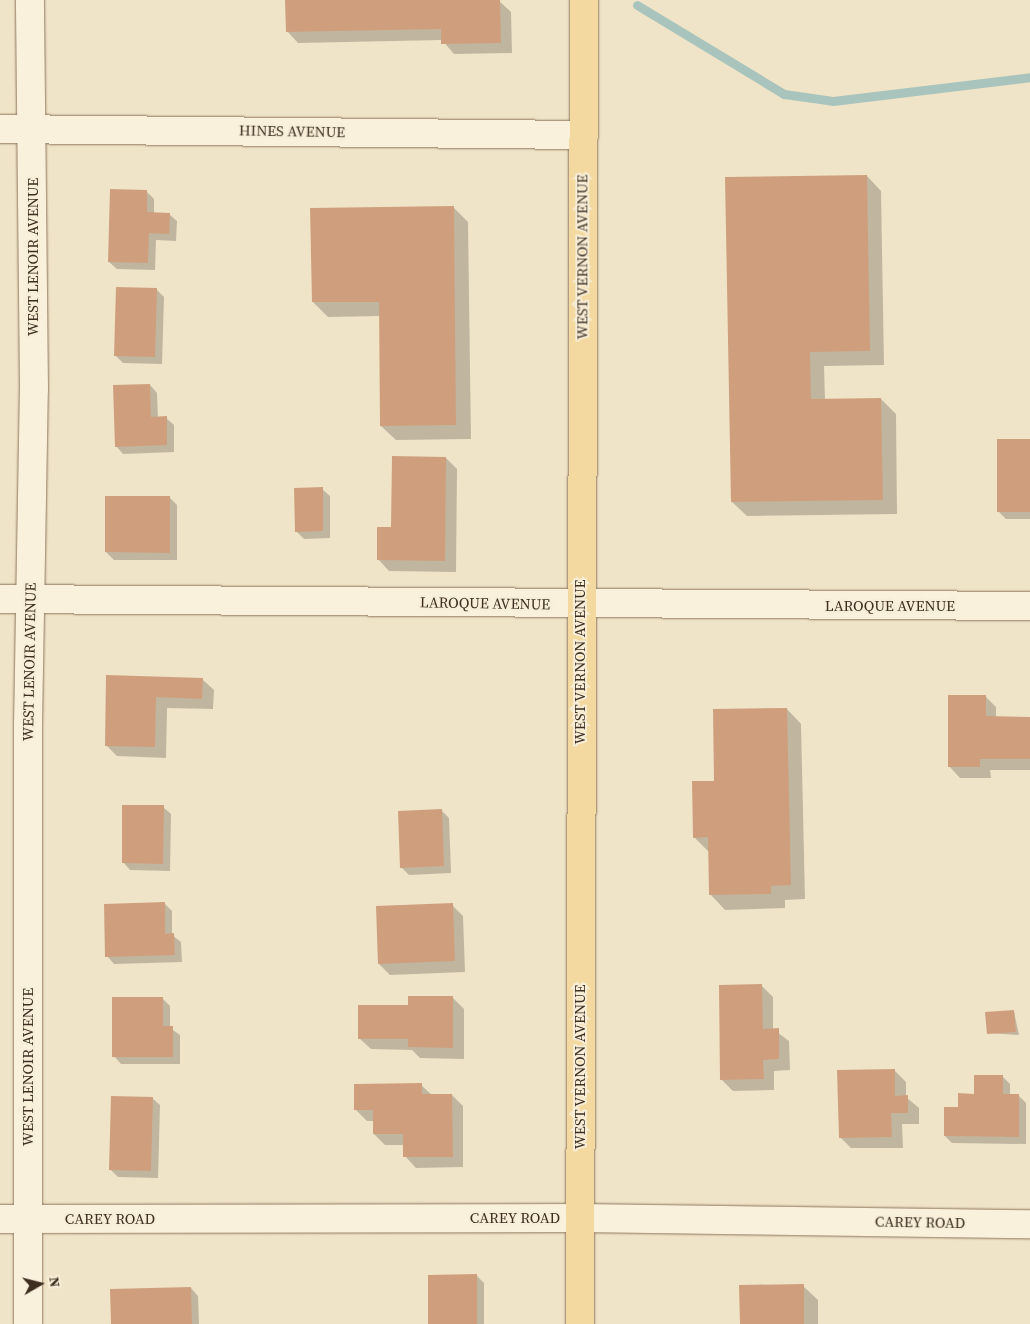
<!DOCTYPE html>
<style>
body{margin:0}
#map{position:relative;width:1030px;height:1324px;overflow:hidden;background:#f0e4c8;font-family:"Source Serif 4",serif}
div>[style]{position:absolute}
.shadow>*{inset:0;background:#0003}
.stream>*{height:9px;margin:-4.5px;padding:0 4.5px;transform-origin:4.5px;border-radius:4.5px;background:#a9c4bc}
.building>*{inset:0;background:#cf9f7d}
.roads{filter:drop-shadow(0 0 1px #8d765c) drop-shadow(0 0 1px #8d765c)}
.street>*{height:28px;margin:-14px;padding:0 14px;transform-origin:14px;border-radius:14px;background:#faf1dc}
.secondary>*{height:28px;margin:-14px;padding:0 14px;transform-origin:14px;border-radius:14px;background:#faf1dc}
.primary>*{height:28px;margin:-14px;padding:0 14px;transform-origin:14px;border-radius:14px;background:#f3d9a0}
span{translate:-50% -50%;white-space:nowrap;text-align:center;line-height:1.15;-webkit-text-stroke:4px #f7eed8;paint-order:stroke}
.street-label{font-size:15px;color:#3d2e20}
.north{position:absolute;left:15px;top:1259px;width:50px;height:50px;-webkit-text-stroke:4px #f7eed8;paint-order:stroke;rotate:82deg;font-size:14px;font-weight:700;line-height:20px;text-align:center;color:#3d2e20}
.north::after{content:'';display:block;margin:auto;width:18px;height:22px;background:#3d2e20;clip-path:polygon(50% 0,100% 100%,50% 72%,0 100%)}
</style>
<div id="map">
<div class="shadow">
<div style="clip-path:polygon(387px 0,498px 0,511px 12px,512px 53px,454px 54px,442px 40px,298px 43px,287px 31px)"></div>
<div style="clip-path:polygon(867px 176px,881px 191px,884px 365px,824px 366px,825px 400px,881px 399px,896px 414px,897px 514px,747px 516px,732px 502px)"></div>
<div style="clip-path:polygon(146px 191px,154px 199px,154px 214px,169px 214px,177px 221px,176px 241px,156px 240px,155px 270px,117px 269px,109px 262px)"></div>
<div style="clip-path:polygon(453px 207px,468px 222px,471px 439px,396px 440px,381px 426px,380px 316px,328px 317px,313px 302px)"></div>
<div style="clip-path:polygon(156px 289px,164px 297px,162px 364px,123px 363px,116px 356px)"></div>
<div style="clip-path:polygon(150px 385px,157px 393px,158px 418px,166px 418px,174px 425px,174px 452px,123px 454px,116px 446px)"></div>
<div style="clip-path:polygon(1030px 440px,1030px 519px,1006px 519px,998px 511px)"></div>
<div style="clip-path:polygon(446px 458px,457px 469px,456px 572px,389px 571px,378px 559px,392px 528px)"></div>
<div style="clip-path:polygon(322px 489px,330px 496px,330px 538px,304px 539px,296px 531px)"></div>
<div style="clip-path:polygon(169px 497px,177px 505px,177px 560px,114px 560px,106px 552px)"></div>
<div style="clip-path:polygon(107px 677px,202px 679px,214px 690px,213px 709px,167px 708px,166px 758px,117px 756px,106px 745px)"></div>
<div style="clip-path:polygon(985px 696px,996px 707px,996px 718px,1030px 718px,1030px 770px,990px 770px,991px 778px,960px 778px,949px 766px)"></div>
<div style="clip-path:polygon(787px 709px,801px 724px,805px 899px,785px 900px,785px 908px,725px 910px,711px 895px,709px 852px,694px 837px)"></div>
<div style="clip-path:polygon(163px 807px,171px 814px,170px 871px,130px 870px,123px 862px)"></div>
<div style="clip-path:polygon(441px 810px,449px 818px,451px 873px,409px 875px,401px 867px)"></div>
<div style="clip-path:polygon(164px 903px,172px 911px,172px 935px,181px 942px,182px 962px,114px 964px,107px 956px)"></div>
<div style="clip-path:polygon(452px 905px,463px 916px,465px 972px,390px 975px,379px 964px)"></div>
<div style="clip-path:polygon(761px 985px,773px 997px,773px 1029px,789px 1041px,790px 1070px,774px 1071px,774px 1090px,733px 1091px,722px 1080px)"></div>
<div style="clip-path:polygon(162px 998px,170px 1006px,170px 1028px,180px 1035px,180px 1064px,121px 1064px,114px 1056px)"></div>
<div style="clip-path:polygon(453px 998px,464px 1009px,464px 1059px,420px 1058px,412px 1050px,371px 1049px,359px 1038px,409px 1007px)"></div>
<div style="clip-path:polygon(1014px 1012px,1019px 1035px,988px 1033px)"></div>
<div style="clip-path:polygon(895px 1071px,906px 1082px,906px 1097px,919px 1108px,919px 1124px,902px 1124px,903px 1148px,851px 1148px,840px 1137px)"></div>
<div style="clip-path:polygon(1002px 1076px,1010px 1084px,1010px 1095px,1018px 1095px,1026px 1103px,1026px 1144px,952px 1143px,945px 1136px,959px 1109px)"></div>
<div style="clip-path:polygon(421px 1085px,432px 1095px,452px 1095px,463px 1106px,463px 1167px,416px 1168px,405px 1156px,404px 1145px,385px 1145px,374px 1134px,374px 1121px,367px 1121px,355px 1109px)"></div>
<div style="clip-path:polygon(152px 1098px,160px 1105px,158px 1178px,118px 1177px,110px 1169px)"></div>
<div style="clip-path:polygon(476px 1275px,484px 1283px,484px 1324px,430px 1324px)"></div>
<div style="clip-path:polygon(803px 1286px,818px 1300px,818px 1324px,741px 1324px)"></div>
<div style="clip-path:polygon(191px 1288px,198px 1296px,199px 1324px,112px 1324px)"></div>
</div>
<div class="stream">
<div style="left:637px;top:5px;width:172px;rotate:31.2deg"></div>
<div style="left:784px;top:94px;width:49px;rotate:8.1deg"></div>
<div style="left:833px;top:101px;width:198px;rotate:-6.9deg"></div>
</div>
<div class="building">
<div style="clip-path:polygon(285px 0,500px 0,501px 43px,441px 44px,441px 29px,286px 32px)"></div>
<div style="clip-path:polygon(867px 175px,870px 351px,810px 352px,811px 399px,881px 398px,883px 500px,731px 502px,725px 177px)"></div>
<div style="clip-path:polygon(110px 189px,147px 190px,147px 212px,170px 213px,169px 234px,149px 233px,148px 263px,108px 262px)"></div>
<div style="clip-path:polygon(454px 206px,456px 425px,380px 426px,379px 302px,312px 302px,310px 208px)"></div>
<div style="clip-path:polygon(116px 287px,157px 288px,155px 357px,114px 356px)"></div>
<div style="clip-path:polygon(150px 384px,151px 417px,167px 416px,167px 445px,115px 447px,113px 385px)"></div>
<div style="clip-path:polygon(997px 439px,1030px 439px,1030px 512px,997px 512px)"></div>
<div style="clip-path:polygon(392px 456px,446px 457px,445px 561px,377px 560px,377px 527px,391px 527px)"></div>
<div style="clip-path:polygon(323px 487px,323px 531px,295px 532px,294px 488px)"></div>
<div style="clip-path:polygon(105px 496px,170px 496px,170px 553px,105px 552px)"></div>
<div style="clip-path:polygon(106px 675px,203px 678px,202px 699px,156px 697px,155px 747px,105px 746px)"></div>
<div style="clip-path:polygon(948px 695px,986px 695px,986px 716px,1030px 717px,1030px 759px,980px 759px,980px 767px,948px 767px)"></div>
<div style="clip-path:polygon(787px 708px,791px 885px,771px 886px,771px 894px,709px 895px,708px 837px,693px 838px,692px 781px,714px 781px,713px 709px)"></div>
<div style="clip-path:polygon(122px 805px,164px 805px,163px 864px,122px 863px)"></div>
<div style="clip-path:polygon(442px 809px,444px 866px,400px 868px,398px 811px)"></div>
<div style="clip-path:polygon(165px 902px,165px 934px,174px 933px,175px 955px,105px 957px,104px 904px)"></div>
<div style="clip-path:polygon(453px 903px,455px 961px,378px 964px,376px 906px)"></div>
<div style="clip-path:polygon(762px 984px,763px 1029px,779px 1028px,779px 1059px,763px 1060px,764px 1079px,720px 1080px,719px 985px)"></div>
<div style="clip-path:polygon(408px 996px,453px 996px,453px 1048px,408px 1047px,408px 1039px,358px 1039px,358px 1005px,408px 1005px)"></div>
<div style="clip-path:polygon(112px 997px,163px 997px,163px 1026px,173px 1026px,173px 1057px,112px 1057px)"></div>
<div style="clip-path:polygon(1014px 1010px,1016px 1032px,987px 1034px,985px 1012px)"></div>
<div style="clip-path:polygon(895px 1069px,895px 1096px,908px 1095px,908px 1113px,891px 1113px,892px 1137px,839px 1138px,837px 1070px)"></div>
<div style="clip-path:polygon(974px 1075px,1003px 1075px,1003px 1094px,1019px 1094px,1019px 1137px,944px 1136px,944px 1107px,958px 1107px,958px 1093px,974px 1094px)"></div>
<div style="clip-path:polygon(422px 1083px,422px 1094px,452px 1094px,453px 1157px,403px 1157px,403px 1134px,373px 1134px,373px 1110px,354px 1110px,354px 1084px)"></div>
<div style="clip-path:polygon(111px 1096px,153px 1097px,151px 1171px,109px 1170px)"></div>
<div style="clip-path:polygon(477px 1274px,477px 1324px,428px 1324px,428px 1275px)"></div>
<div style="clip-path:polygon(804px 1284px,804px 1324px,740px 1324px,739px 1285px)"></div>
<div style="clip-path:polygon(191px 1287px,192px 1324px,111px 1324px,110px 1289px)"></div>
</div>
<div class="roads">
<div class="street">
<div style="left:0;top:129px;width:584px;rotate:0.59deg"></div>
<div style="left:0;top:599px;width:1030px;rotate:0.39deg"></div>
<div style="left:0;top:1219px;width:580px;rotate:-0.1deg"></div>
<div style="left:28px;top:1324px;width:598px;rotate:-90deg"></div>
<div style="left:28px;top:726px;width:337px;rotate:-89deg"></div>
<div style="left:34px;top:389px;width:389px;rotate:-90.6deg"></div>
</div>
<div class="secondary">
<div style="left:580px;top:1218px;width:450px;rotate:0.8deg"></div>
</div>
<div class="primary">
<div style="left:580px;top:1324px;width:1324px;rotate:-89.83deg"></div>
</div>
</div>
<div class="street-label">
<span style="left:292px;top:131px;rotate:1deg">HINES AVENUE</span>
<span style="left:33px;top:257px;rotate:-90deg">WEST LENOIR AVENUE</span>
<span style="left:582px;top:257px;rotate:-90deg">WEST VERNON AVENUE</span>
<span style="left:485px;top:603px;rotate:1deg">LAROQUE AVENUE</span>
<span style="left:890px;top:606px">LAROQUE AVENUE</span>
<span style="left:29px;top:662px;rotate:-89deg">WEST LENOIR AVENUE</span>
<span style="left:580px;top:662px;rotate:-90deg">WEST VERNON AVENUE</span>
<span style="left:28px;top:1067px;rotate:-90deg">WEST LENOIR AVENUE</span>
<span style="left:580px;top:1067px;rotate:-90deg">WEST VERNON AVENUE</span>
<span style="left:515px;top:1218px">CAREY ROAD</span>
<span style="left:110px;top:1219px">CAREY ROAD</span>
<span style="left:920px;top:1222px;rotate:1deg">CAREY ROAD</span>
</div>
<div class="north">N</div>
</div>
